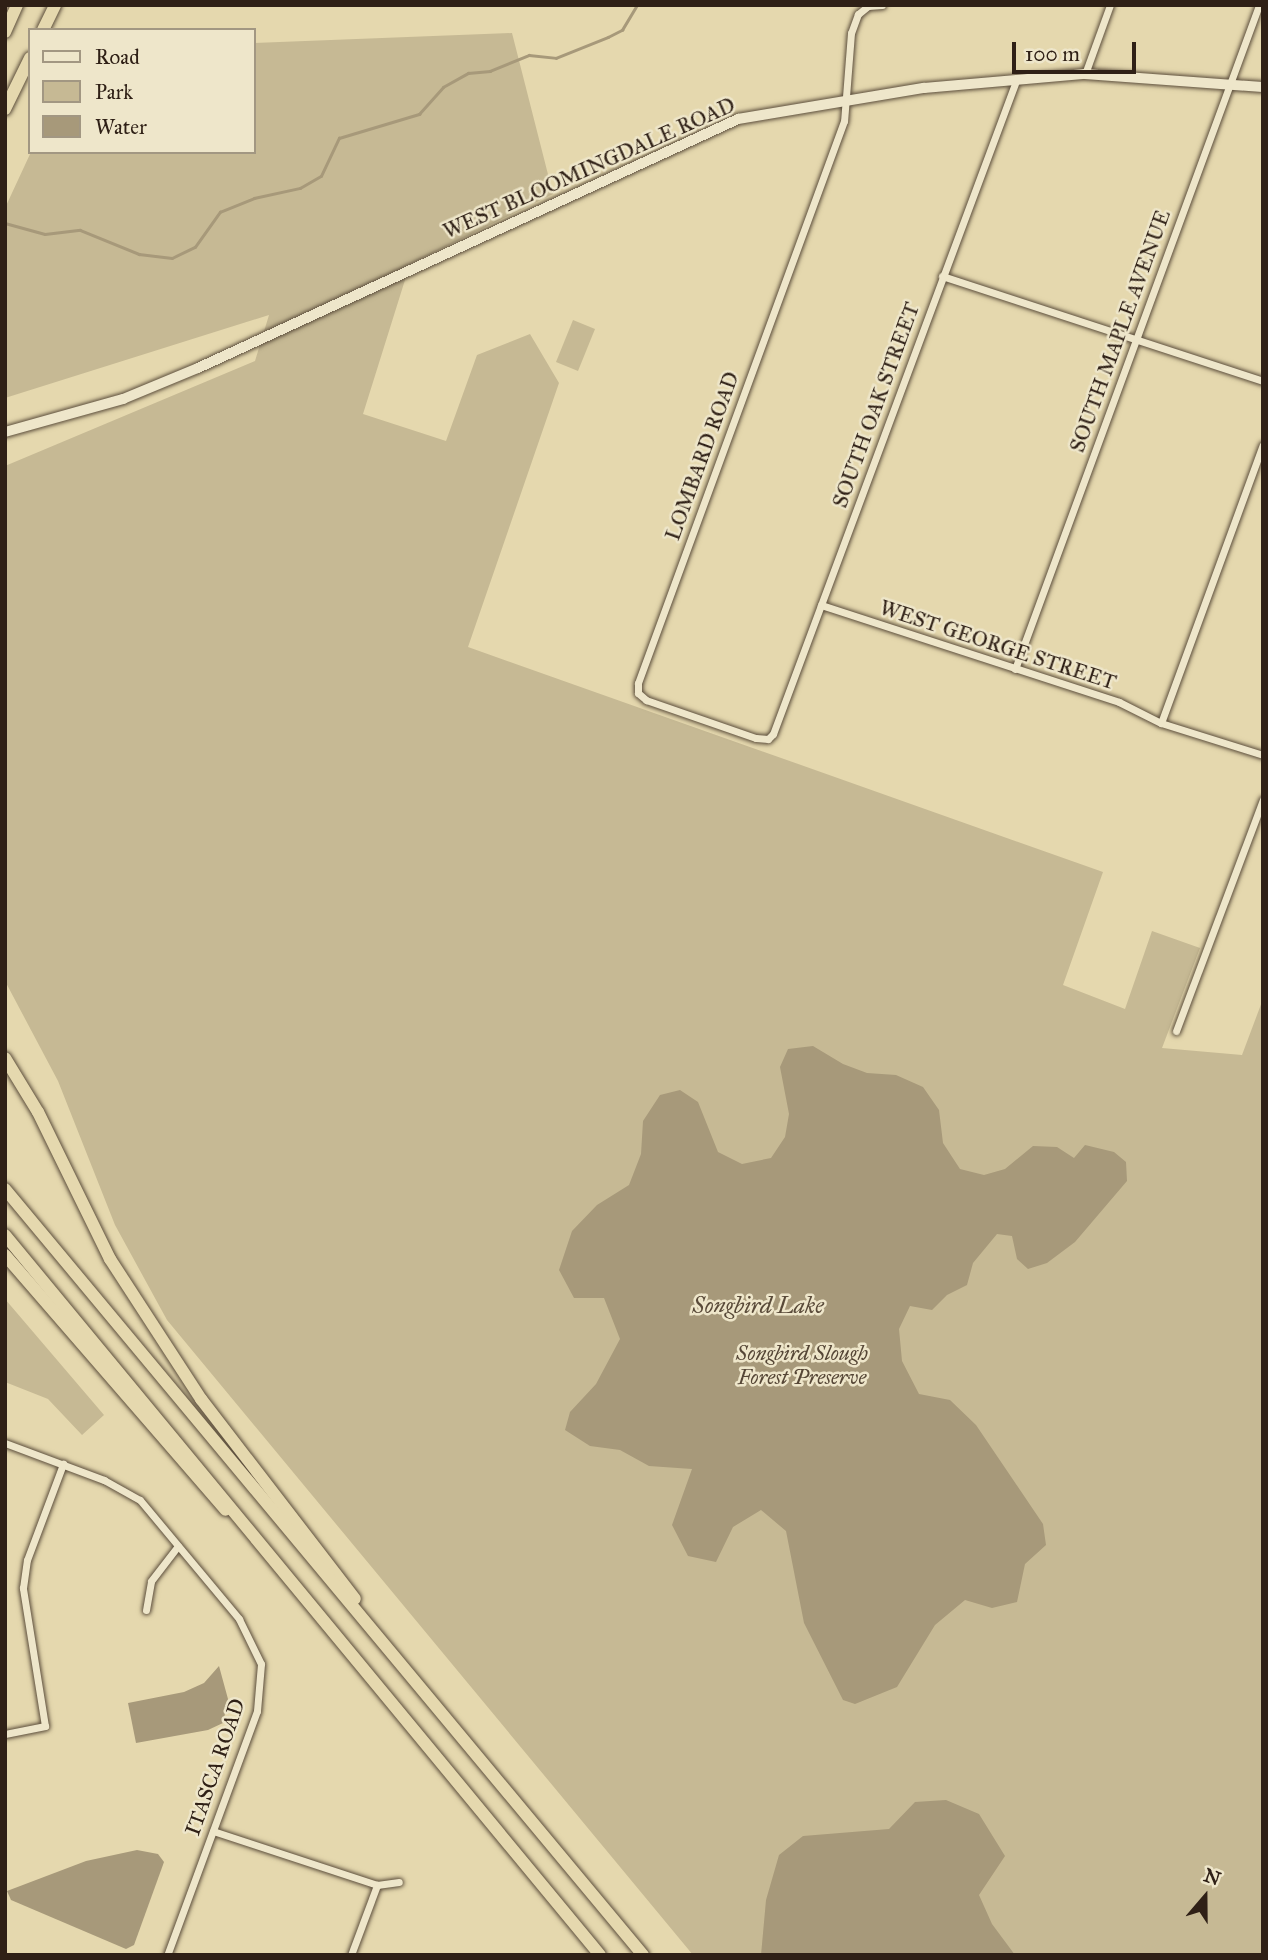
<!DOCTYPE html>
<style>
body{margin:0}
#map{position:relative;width:1268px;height:1960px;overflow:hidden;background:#e5d8ae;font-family:"IM FELL Great Primer",serif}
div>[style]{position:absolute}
.green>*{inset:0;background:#c6b994}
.water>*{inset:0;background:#a7997a}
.stream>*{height:2.5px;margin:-1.25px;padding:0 1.25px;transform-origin:1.25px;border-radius:1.25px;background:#a7997a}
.roads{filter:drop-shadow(0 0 2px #5c4e3c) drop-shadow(0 0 2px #5c4e3c)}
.street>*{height:7px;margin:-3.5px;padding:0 3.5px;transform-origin:3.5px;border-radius:3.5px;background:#eee6ca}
.secondary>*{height:10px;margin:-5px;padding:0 5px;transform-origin:5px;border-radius:5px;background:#eee6ca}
.highway>*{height:12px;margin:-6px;padding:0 6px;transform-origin:6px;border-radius:6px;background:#e5d8ae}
span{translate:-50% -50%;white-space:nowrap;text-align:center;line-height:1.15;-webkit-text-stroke:5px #eee6ca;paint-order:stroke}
.street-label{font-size:21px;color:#2f2016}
.park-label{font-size:21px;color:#554636;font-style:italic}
.water-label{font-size:23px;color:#594a39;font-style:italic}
.frame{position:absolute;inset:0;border:7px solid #2f2016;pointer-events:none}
.legend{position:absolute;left:28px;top:28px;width:228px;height:126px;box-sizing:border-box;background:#eee6ca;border:2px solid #a29782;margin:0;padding:9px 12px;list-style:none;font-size:21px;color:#2f2016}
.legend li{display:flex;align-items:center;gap:14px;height:35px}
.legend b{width:35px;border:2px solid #a29782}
.north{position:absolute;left:1170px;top:1862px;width:70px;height:70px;-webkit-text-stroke:5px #eee6ca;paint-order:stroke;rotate:20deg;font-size:19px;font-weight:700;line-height:28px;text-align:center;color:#2f2016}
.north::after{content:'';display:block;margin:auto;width:24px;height:32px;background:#2f2016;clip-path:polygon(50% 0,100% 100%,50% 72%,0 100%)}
.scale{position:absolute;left:1012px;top:42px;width:124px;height:32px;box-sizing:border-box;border:4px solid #2f2016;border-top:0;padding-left:9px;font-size:21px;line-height:24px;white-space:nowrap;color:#2f2016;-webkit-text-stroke:5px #eee6ca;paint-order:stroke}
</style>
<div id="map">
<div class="green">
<div style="clip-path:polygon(512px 33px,553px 194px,410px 264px,363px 414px,446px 441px,477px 355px,530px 334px,559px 383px,468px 647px,1103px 872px,1063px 985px,1125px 1009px,1152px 931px,1200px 948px,1162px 1048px,1242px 1055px,1263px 999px,1263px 1955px,693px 1955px,167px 1320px,115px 1225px,58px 1081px,5px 981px,5px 466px,255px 361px,269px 315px,5px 398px,5px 208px,31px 152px,254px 152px,254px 43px)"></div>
<div style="clip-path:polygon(573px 320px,595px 329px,578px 371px,556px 362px)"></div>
<div style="clip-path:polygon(5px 1299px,104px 1415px,82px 1435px,48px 1399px,5px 1382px)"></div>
</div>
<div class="water">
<div style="clip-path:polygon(813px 1046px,843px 1064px,867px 1073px,896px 1075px,923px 1087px,939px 1110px,943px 1143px,960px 1169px,984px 1175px,1005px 1169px,1033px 1146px,1057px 1147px,1074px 1158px,1085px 1145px,1114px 1152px,1126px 1162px,1127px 1181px,1075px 1242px,1047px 1263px,1028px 1269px,1017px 1259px,1012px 1236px,997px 1234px,973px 1263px,967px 1285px,947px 1295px,932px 1310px,910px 1306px,899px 1329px,902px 1361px,919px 1394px,950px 1400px,976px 1425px,1043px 1524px,1046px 1545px,1025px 1564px,1017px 1602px,992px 1608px,965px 1600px,935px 1625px,897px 1687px,855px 1704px,843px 1700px,804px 1623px,786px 1531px,761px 1510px,733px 1527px,716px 1562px,688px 1556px,672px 1525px,692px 1469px,649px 1466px,620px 1450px,590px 1446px,565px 1430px,570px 1412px,596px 1384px,620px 1339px,604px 1298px,574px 1298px,559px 1270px,572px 1231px,597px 1205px,629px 1185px,641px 1154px,643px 1121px,660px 1095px,680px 1090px,698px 1102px,718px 1152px,742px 1164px,771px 1158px,785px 1137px,789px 1114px,780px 1067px,788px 1049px)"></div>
<div style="clip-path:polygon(219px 1666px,228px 1699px,223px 1723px,208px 1730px,136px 1743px,128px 1703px,184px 1692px,204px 1683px)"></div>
<div style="clip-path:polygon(946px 1800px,979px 1814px,1005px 1856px,979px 1895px,992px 1924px,1015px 1955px,761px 1955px,766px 1900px,779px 1855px,803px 1836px,889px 1829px,915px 1802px)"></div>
<div style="clip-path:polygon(137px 1850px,158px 1854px,164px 1862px,134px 1945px,126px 1949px,11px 1900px,7px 1891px,86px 1861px)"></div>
</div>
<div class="stream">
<div style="left:5px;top:223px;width:41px;rotate:15.4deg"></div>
<div style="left:45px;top:234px;width:35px;rotate:-7deg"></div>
<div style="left:80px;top:230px;width:64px;rotate:22.1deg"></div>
<div style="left:139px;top:254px;width:33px;rotate:7deg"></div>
<div style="left:172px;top:258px;width:25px;rotate:-26deg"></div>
<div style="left:195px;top:247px;width:43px;rotate:-54.5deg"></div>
<div style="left:220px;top:212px;width:37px;rotate:-22deg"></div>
<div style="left:254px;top:198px;width:47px;rotate:-12.3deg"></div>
<div style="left:300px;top:188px;width:24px;rotate:-30deg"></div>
<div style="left:321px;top:176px;width:42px;rotate:-64.7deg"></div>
<div style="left:339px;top:138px;width:84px;rotate:-16.7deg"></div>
<div style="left:419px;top:114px;width:36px;rotate:-48deg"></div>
<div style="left:443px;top:87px;width:29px;rotate:-29deg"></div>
<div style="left:468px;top:73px;width:22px;rotate:-5deg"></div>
<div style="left:490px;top:71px;width:42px;rotate:-22.3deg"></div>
<div style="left:529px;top:55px;width:27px;rotate:6deg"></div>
<div style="left:556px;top:58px;width:56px;rotate:-22deg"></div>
<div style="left:608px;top:37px;width:16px;rotate:-27deg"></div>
<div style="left:622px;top:30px;width:29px;rotate:-59deg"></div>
</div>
<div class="roads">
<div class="street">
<div style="left:882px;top:5px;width:14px;rotate:176deg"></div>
<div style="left:868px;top:6px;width:13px;rotate:141deg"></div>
<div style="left:858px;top:14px;width:20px;rotate:110deg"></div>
<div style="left:851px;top:33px;width:88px;rotate:94.5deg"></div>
<div style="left:844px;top:121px;width:599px;rotate:110.13deg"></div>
<div style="left:638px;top:683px;width:10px;rotate:90deg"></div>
<div style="left:638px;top:693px;width:11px;rotate:41deg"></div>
<div style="left:646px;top:700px;width:116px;rotate:19.1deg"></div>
<div style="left:756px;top:738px;width:12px;rotate:5deg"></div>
<div style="left:768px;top:739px;width:7px;rotate:-45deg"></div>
<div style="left:773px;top:734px;width:697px;rotate:-69.59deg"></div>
<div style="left:1085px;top:74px;width:73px;rotate:-70.1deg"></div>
<div style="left:942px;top:276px;width:338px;rotate:18.1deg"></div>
<div style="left:821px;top:605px;width:313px;rotate:18deg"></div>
<div style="left:1119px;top:702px;width:47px;rotate:26.6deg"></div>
<div style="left:1161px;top:723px;width:107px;rotate:17.4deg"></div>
<div style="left:1015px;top:669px;width:707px;rotate:-69.82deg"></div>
<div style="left:1161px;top:723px;width:296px;rotate:-69.9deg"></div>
<div style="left:1176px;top:1031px;width:247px;rotate:-69.4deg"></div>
<div style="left:5px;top:1443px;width:106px;rotate:20.5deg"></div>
<div style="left:104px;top:1480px;width:41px;rotate:29.1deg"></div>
<div style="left:140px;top:1500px;width:155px;rotate:50.2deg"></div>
<div style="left:239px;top:1619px;width:50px;rotate:63.9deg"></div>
<div style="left:261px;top:1664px;width:47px;rotate:94.9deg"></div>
<div style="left:257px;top:1711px;width:260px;rotate:110.2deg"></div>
<div style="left:146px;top:1610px;width:29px;rotate:-80deg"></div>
<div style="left:151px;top:1581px;width:44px;rotate:-52.4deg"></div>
<div style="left:5px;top:1734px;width:41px;rotate:-11.3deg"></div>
<div style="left:45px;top:1726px;width:140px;rotate:-99.1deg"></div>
<div style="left:23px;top:1588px;width:28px;rotate:-82deg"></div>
<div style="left:27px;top:1560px;width:103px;rotate:-69.4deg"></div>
<div style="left:213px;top:1831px;width:173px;rotate:18.2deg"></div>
<div style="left:377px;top:1885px;width:22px;rotate:-8deg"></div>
<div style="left:351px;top:1955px;width:75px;rotate:-69.6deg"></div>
</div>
<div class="secondary">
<div style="left:5px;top:432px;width:123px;rotate:-15.6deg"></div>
<div style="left:123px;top:399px;width:81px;rotate:-22.5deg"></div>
<div style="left:198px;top:368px;width:595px;rotate:-24.75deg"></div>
<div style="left:738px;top:119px;width:189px;rotate:-9.5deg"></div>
<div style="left:924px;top:88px;width:162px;rotate:-5deg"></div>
<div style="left:1085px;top:74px;width:178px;rotate:4.2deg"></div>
</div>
<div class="highway">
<div style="left:43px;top:30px;width:28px;rotate:-64deg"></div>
<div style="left:5px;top:32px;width:30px;rotate:-66deg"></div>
<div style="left:5px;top:109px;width:57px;rotate:-63.9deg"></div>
<div style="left:5px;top:1058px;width:63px;rotate:58.6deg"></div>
<div style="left:38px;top:1112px;width:164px;rotate:63.9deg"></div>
<div style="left:110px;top:1259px;width:167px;rotate:57deg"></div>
<div style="left:201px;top:1399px;width:252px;rotate:52.4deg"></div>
<div style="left:5px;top:1189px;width:997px;rotate:50.21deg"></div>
<div style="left:5px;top:1235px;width:934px;rotate:50.43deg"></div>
<div style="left:5px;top:1255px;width:337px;rotate:49.1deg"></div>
</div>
</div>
<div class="street-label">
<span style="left:589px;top:168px;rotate:-24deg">WEST BLOOMINGDALE ROAD</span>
<span style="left:1120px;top:331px;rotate:-70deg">SOUTH MAPLE AVENUE</span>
<span style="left:876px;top:405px;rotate:-70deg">SOUTH OAK STREET</span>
<span style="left:702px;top:456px;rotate:-70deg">LOMBARD ROAD</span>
<span style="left:998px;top:645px;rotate:18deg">WEST GEORGE STREET</span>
<span style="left:215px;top:1767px;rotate:-71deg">ITASCA ROAD</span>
</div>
<div class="park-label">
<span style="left:802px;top:1365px">Songbird Slough<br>Forest Preserve</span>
</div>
<div class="water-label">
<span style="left:758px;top:1305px">Songbird Lake</span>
</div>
<div class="frame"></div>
<ul class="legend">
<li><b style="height:9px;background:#eee6ca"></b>Road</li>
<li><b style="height:19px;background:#c6b994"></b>Park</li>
<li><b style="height:19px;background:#a7997a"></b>Water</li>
</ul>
<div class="north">N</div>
<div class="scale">100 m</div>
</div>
